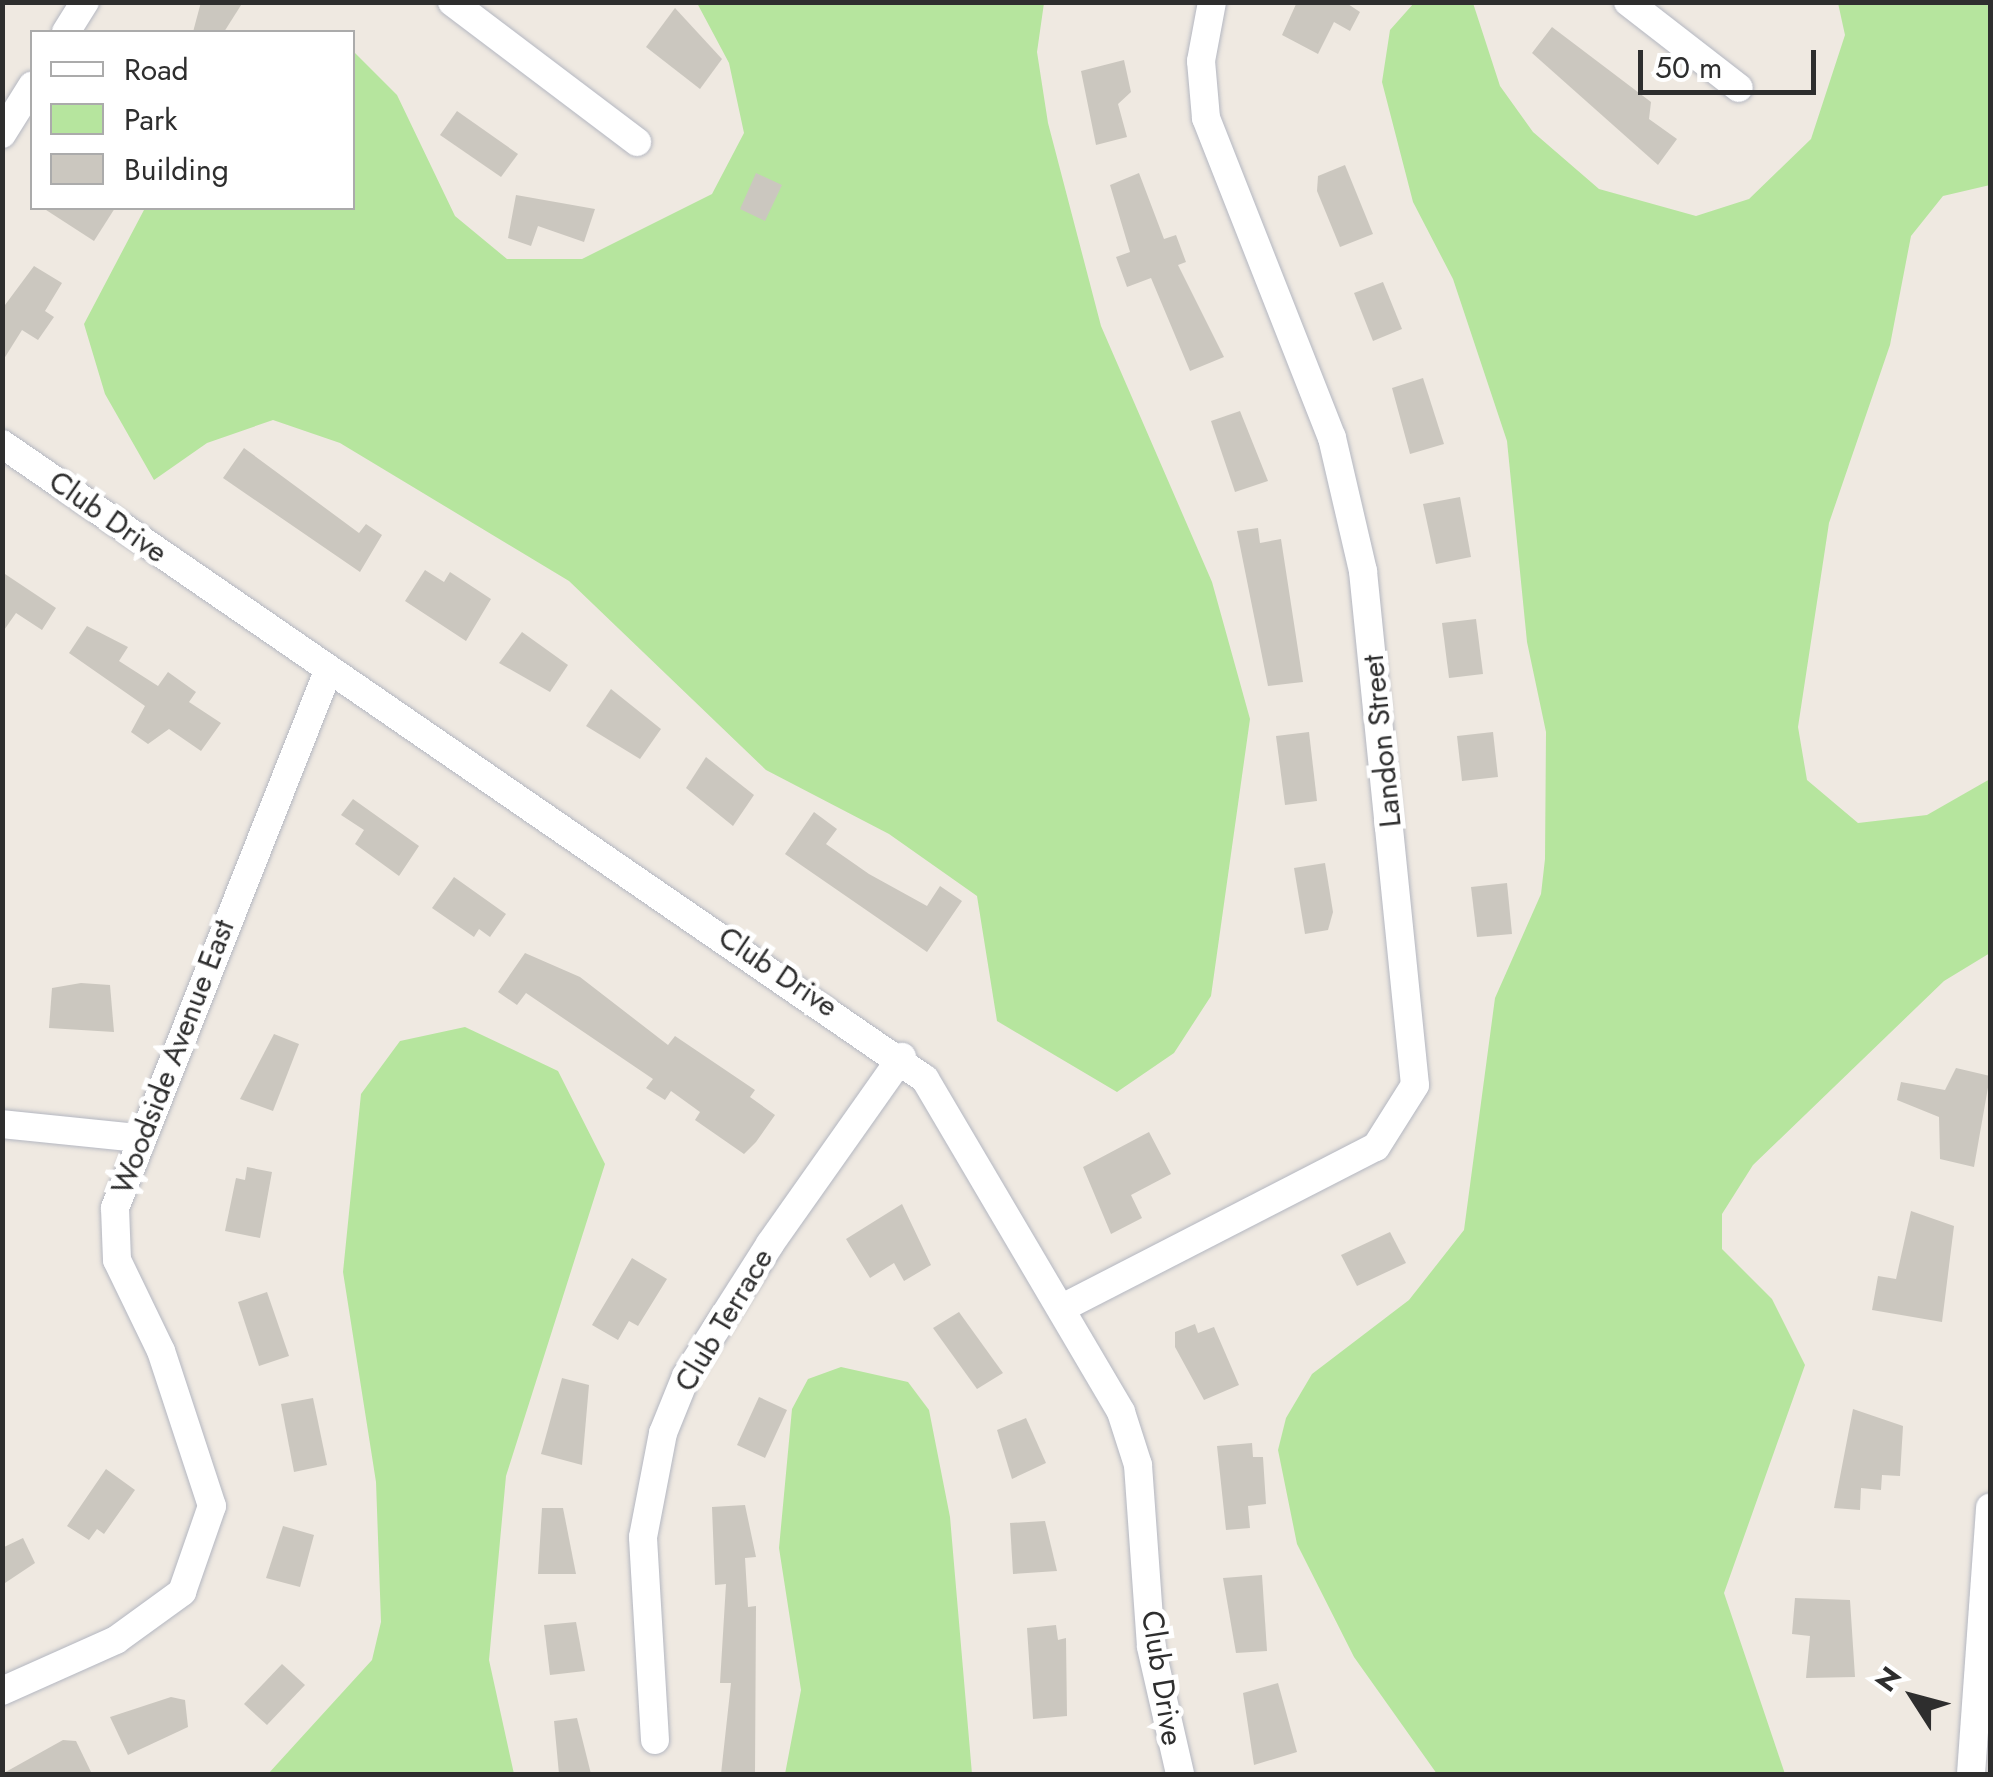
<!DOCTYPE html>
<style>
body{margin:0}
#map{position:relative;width:1993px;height:1777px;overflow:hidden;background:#efe9e1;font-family:Jost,sans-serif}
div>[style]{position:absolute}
.green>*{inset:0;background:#b6e59e}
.building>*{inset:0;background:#cbc7bf}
.roads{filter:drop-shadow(0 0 2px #b4b7c1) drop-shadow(0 0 2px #b4b7c1)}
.street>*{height:28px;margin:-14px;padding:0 14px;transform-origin:14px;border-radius:14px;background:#fff}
span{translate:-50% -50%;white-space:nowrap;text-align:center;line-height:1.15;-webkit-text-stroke:10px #fff;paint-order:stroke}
.street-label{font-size:30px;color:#2e2e2e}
.frame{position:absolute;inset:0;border:5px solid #2e2e2e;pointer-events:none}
.legend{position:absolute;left:30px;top:30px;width:325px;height:180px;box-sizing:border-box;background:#fff;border:2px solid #ababab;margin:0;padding:12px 18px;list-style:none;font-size:30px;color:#2e2e2e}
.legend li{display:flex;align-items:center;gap:20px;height:50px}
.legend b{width:50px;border:2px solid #ababab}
.north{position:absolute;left:1863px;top:1647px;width:100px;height:100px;-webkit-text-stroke:8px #fff;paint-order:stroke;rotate:306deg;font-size:28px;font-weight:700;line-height:40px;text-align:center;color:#2e2e2e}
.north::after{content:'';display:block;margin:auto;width:35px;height:45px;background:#2e2e2e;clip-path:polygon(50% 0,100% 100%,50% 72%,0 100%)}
.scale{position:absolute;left:1638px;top:50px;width:178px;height:45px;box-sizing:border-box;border:5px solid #2e2e2e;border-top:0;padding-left:12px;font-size:30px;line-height:35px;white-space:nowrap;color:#2e2e2e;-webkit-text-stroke:8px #fff;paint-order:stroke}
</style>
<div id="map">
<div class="green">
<div style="clip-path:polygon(697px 3px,1044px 3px,1037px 52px,1048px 123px,1101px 326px,1212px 582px,1250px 719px,1211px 996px,1174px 1053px,1117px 1092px,997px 1021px,977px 896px,889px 834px,766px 770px,569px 581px,340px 443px,273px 420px,207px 443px,154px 480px,105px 394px,84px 324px,145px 208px,352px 208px,353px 51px,397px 95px,455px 216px,507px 259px,582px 259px,712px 194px,744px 133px,729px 63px)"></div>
<div style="clip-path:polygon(1414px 3px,1473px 3px,1500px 86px,1533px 132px,1599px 189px,1696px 216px,1749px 199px,1811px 139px,1845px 35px,1838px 3px,1990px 3px,1990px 185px,1943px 196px,1911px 236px,1890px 345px,1829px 523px,1798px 727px,1807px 780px,1858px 823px,1927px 815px,1990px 779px,1990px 953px,1944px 981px,1753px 1165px,1722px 1214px,1722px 1249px,1772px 1299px,1805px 1365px,1724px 1593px,1785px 1774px,1437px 1774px,1354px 1657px,1297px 1544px,1278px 1450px,1286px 1418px,1312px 1374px,1409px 1300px,1464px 1230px,1495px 998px,1541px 894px,1545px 859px,1546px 732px,1527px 642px,1507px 441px,1453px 279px,1413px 202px,1382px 82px,1390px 30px)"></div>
<div style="clip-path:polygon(465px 1027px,558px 1071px,605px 1164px,506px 1476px,489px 1660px,514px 1774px,268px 1774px,372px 1660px,381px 1622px,376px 1482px,343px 1272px,361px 1094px,400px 1041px)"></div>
<div style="clip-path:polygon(841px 1367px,908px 1382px,929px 1410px,950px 1517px,972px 1774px,785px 1774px,801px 1690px,779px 1548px,792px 1409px,808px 1379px)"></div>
</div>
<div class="building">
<div style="clip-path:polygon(201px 2px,243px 2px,224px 32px,193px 32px)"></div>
<div style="clip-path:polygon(1297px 2px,1345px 2px,1360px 12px,1350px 31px,1334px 22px,1318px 54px,1282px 35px)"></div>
<div style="clip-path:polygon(675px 8px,722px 59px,700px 89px,646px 47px)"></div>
<div style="clip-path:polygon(1552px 27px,1651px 102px,1649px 119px,1677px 139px,1658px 165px,1532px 53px)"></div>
<div style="clip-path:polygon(1124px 60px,1131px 92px,1118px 104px,1127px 137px,1096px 145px,1081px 71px)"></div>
<div style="clip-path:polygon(457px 111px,518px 154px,501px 177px,440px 135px)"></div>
<div style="clip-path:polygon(1345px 165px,1373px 234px,1340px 247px,1317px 191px,1318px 176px)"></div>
<div style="clip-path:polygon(756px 173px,782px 185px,765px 221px,740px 209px)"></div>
<div style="clip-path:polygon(1139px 173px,1164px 239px,1176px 235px,1186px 262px,1178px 265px,1224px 357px,1190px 371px,1151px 278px,1127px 287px,1116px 257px,1130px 252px,1110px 185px)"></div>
<div style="clip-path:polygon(516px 195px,595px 209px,584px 242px,538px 226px,531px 246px,508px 238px)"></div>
<div style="clip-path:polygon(43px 208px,115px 208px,94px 241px)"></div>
<div style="clip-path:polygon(34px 266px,62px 283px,45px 311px,54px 317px,38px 340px,22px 330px,2px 362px,2px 309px)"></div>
<div style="clip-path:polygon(1383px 282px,1402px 329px,1373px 341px,1354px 293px)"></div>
<div style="clip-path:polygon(1423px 378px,1444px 444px,1410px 454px,1392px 388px)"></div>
<div style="clip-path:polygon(1240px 411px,1268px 481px,1235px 492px,1211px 421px)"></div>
<div style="clip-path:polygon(244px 448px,359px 533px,366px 524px,382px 535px,360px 572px,223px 478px)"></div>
<div style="clip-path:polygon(1460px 497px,1471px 557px,1436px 564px,1423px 504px)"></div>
<div style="clip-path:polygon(1258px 528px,1260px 543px,1281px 539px,1303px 682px,1268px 686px,1237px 531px)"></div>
<div style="clip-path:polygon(425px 570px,444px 582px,450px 572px,491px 599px,466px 641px,405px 601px)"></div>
<div style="clip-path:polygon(2px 572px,56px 608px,42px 630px,16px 613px,2px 633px)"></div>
<div style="clip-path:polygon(1476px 619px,1483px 674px,1449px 678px,1442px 623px)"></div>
<div style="clip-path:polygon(87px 626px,128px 647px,119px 661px,158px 686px,168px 672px,196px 692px,189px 702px,221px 723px,201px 751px,169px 729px,148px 744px,131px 732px,145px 706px,69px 653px)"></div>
<div style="clip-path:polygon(522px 632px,568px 665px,550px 692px,499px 663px)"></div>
<div style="clip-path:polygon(611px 689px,661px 729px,640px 759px,586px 726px)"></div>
<div style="clip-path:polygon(1309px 732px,1317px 801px,1285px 805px,1276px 736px)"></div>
<div style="clip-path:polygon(1493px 732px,1498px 777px,1462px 781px,1457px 736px)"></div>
<div style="clip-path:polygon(706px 757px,754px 795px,733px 826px,686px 788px)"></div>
<div style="clip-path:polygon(353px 799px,419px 846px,399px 876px,355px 844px,364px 830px,341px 815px)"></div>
<div style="clip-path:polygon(814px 812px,837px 829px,826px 844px,869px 874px,927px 906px,940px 886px,962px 901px,927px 952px,785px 854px)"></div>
<div style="clip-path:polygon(1325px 863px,1333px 912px,1328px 930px,1305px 934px,1294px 868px)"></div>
<div style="clip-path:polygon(454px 877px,506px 914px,490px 937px,479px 929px,474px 937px,432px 908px)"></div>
<div style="clip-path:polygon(1507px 883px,1512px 934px,1477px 937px,1471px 887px)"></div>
<div style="clip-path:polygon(525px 953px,580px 977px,668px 1045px,675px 1036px,755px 1090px,750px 1097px,775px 1115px,756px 1142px,744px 1154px,695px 1120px,700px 1112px,671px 1091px,665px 1100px,646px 1088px,653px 1079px,526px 993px,517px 1005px,498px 992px)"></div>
<div style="clip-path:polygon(81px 983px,110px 985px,114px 1032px,49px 1028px,52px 988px)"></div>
<div style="clip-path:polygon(274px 1034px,299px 1044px,273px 1111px,240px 1099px)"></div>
<div style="clip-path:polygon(1956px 1068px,1990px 1076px,1974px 1167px,1940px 1159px,1939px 1117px,1897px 1100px,1901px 1082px,1945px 1090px)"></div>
<div style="clip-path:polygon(1149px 1132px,1171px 1174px,1131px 1195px,1142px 1218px,1111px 1234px,1083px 1167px)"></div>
<div style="clip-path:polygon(247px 1167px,272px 1172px,260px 1238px,225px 1231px,236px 1178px,245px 1180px)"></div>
<div style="clip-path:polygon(902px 1204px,931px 1265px,904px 1281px,894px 1263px,870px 1278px,846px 1239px)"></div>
<div style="clip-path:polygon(1911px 1211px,1954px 1226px,1942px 1322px,1872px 1310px,1878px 1276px,1896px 1279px)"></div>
<div style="clip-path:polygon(1390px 1232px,1406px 1263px,1357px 1286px,1341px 1255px)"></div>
<div style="clip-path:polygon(632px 1258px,667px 1279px,638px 1326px,629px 1321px,618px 1340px,592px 1325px)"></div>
<div style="clip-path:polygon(267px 1292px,289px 1356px,259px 1366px,238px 1302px)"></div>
<div style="clip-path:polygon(959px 1312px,1003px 1373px,977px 1389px,933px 1328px)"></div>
<div style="clip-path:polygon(1195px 1324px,1198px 1333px,1214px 1327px,1239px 1385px,1204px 1400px,1175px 1347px,1175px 1332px)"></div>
<div style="clip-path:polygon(562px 1378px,589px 1385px,582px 1465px,541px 1454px)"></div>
<div style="clip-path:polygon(759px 1397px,787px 1410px,765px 1458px,737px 1445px)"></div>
<div style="clip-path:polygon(313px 1398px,327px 1465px,294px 1472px,281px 1404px)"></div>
<div style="clip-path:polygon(1853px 1409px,1903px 1426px,1900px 1476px,1882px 1475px,1881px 1490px,1861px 1488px,1860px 1510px,1834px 1508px)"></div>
<div style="clip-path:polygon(1026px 1418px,1046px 1463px,1012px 1479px,997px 1430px)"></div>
<div style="clip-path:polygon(1252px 1443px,1253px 1457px,1263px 1457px,1266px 1504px,1248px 1506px,1250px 1528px,1226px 1530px,1217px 1446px)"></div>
<div style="clip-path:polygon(106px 1469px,135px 1490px,104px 1534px,97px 1529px,89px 1540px,67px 1526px)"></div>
<div style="clip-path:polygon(745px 1505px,756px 1557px,745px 1558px,748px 1607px,756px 1606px,755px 1774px,721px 1774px,731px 1683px,720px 1683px,726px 1584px,715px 1585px,712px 1507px)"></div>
<div style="clip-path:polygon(542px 1508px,563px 1508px,576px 1574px,538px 1574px)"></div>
<div style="clip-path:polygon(1045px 1521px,1057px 1571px,1013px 1574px,1010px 1523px)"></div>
<div style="clip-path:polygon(283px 1526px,314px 1535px,300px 1587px,266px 1578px)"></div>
<div style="clip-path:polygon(23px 1538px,35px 1563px,2px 1585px,2px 1548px)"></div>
<div style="clip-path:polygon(1262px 1575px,1267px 1651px,1236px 1653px,1223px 1578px)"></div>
<div style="clip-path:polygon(1795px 1598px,1850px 1600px,1855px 1677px,1806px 1678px,1810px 1636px,1792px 1634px)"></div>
<div style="clip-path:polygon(576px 1622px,585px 1671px,550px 1675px,544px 1625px)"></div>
<div style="clip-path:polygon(1056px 1625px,1058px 1640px,1066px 1638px,1067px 1716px,1033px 1719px,1027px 1628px)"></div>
<div style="clip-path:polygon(282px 1664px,305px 1685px,267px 1725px,244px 1704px)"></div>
<div style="clip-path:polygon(1278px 1683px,1297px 1752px,1254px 1765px,1243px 1693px)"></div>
<div style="clip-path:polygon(171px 1697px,185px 1700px,188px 1727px,128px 1755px,110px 1717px)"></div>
<div style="clip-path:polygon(577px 1718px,591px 1774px,559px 1774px,554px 1721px)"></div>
<div style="clip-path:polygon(63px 1740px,76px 1741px,92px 1774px,2px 1774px)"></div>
</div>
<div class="roads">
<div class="street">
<div style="left:452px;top:2px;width:232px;rotate:37.1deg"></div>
<div style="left:1628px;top:2px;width:140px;rotate:37.8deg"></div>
<div style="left:66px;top:32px;width:36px;rotate:-58deg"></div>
<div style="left:2px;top:134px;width:57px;rotate:-58deg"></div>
<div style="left:2px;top:444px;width:1120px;rotate:34.53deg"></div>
<div style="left:925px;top:1079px;width:386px;rotate:59.5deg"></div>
<div style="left:1121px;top:1412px;width:56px;rotate:72.2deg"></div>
<div style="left:1138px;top:1465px;width:182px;rotate:85.9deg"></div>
<div style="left:1151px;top:1647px;width:130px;rotate:77.1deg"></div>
<div style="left:2px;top:1124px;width:136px;rotate:5.9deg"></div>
<div style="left:1066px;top:1306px;width:348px;rotate:-27.2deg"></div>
<div style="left:1376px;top:1147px;width:73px;rotate:-57.8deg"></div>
<div style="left:1415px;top:1085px;width:517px;rotate:-95.78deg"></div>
<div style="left:1363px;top:571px;width:137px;rotate:-103.1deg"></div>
<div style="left:1332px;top:438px;width:344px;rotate:-111.5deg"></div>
<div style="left:1206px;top:118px;width:57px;rotate:-95deg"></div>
<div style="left:1201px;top:61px;width:60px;rotate:-79.4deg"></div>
<div style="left:2px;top:1691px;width:125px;rotate:-24.1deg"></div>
<div style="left:116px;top:1640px;width:82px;rotate:-36deg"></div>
<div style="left:182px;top:1592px;width:91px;rotate:-70.8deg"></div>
<div style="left:212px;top:1506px;width:163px;rotate:-108.2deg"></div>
<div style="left:161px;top:1351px;width:101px;rotate:-115.8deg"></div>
<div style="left:117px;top:1260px;width:52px;rotate:-92.2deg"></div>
<div style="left:115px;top:1208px;width:578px;rotate:-68.36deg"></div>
<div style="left:655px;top:1740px;width:203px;rotate:-93.4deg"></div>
<div style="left:643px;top:1537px;width:106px;rotate:-79.1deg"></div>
<div style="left:663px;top:1433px;width:61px;rotate:-68deg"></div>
<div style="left:686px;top:1376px;width:156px;rotate:-57.5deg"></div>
<div style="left:770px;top:1244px;width:229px;rotate:-54.8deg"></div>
<div style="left:1971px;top:1774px;width:267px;rotate:-85.9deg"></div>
</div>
</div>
<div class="street-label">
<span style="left:108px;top:517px;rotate:35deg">Club Drive</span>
<span style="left:1382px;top:741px;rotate:-96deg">Landon Street</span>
<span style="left:778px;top:972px;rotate:34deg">Club Drive</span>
<span style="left:173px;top:1057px;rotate:-69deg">Woodside Avenue East</span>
<span style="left:724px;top:1320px;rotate:-59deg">Club Terrace</span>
<span style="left:1162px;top:1678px;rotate:81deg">Club Drive</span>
</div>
<div class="frame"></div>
<ul class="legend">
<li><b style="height:12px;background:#fff"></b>Road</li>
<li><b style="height:28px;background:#b6e59e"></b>Park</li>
<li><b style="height:28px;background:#cbc7bf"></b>Building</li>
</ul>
<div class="north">N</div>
<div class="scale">50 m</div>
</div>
